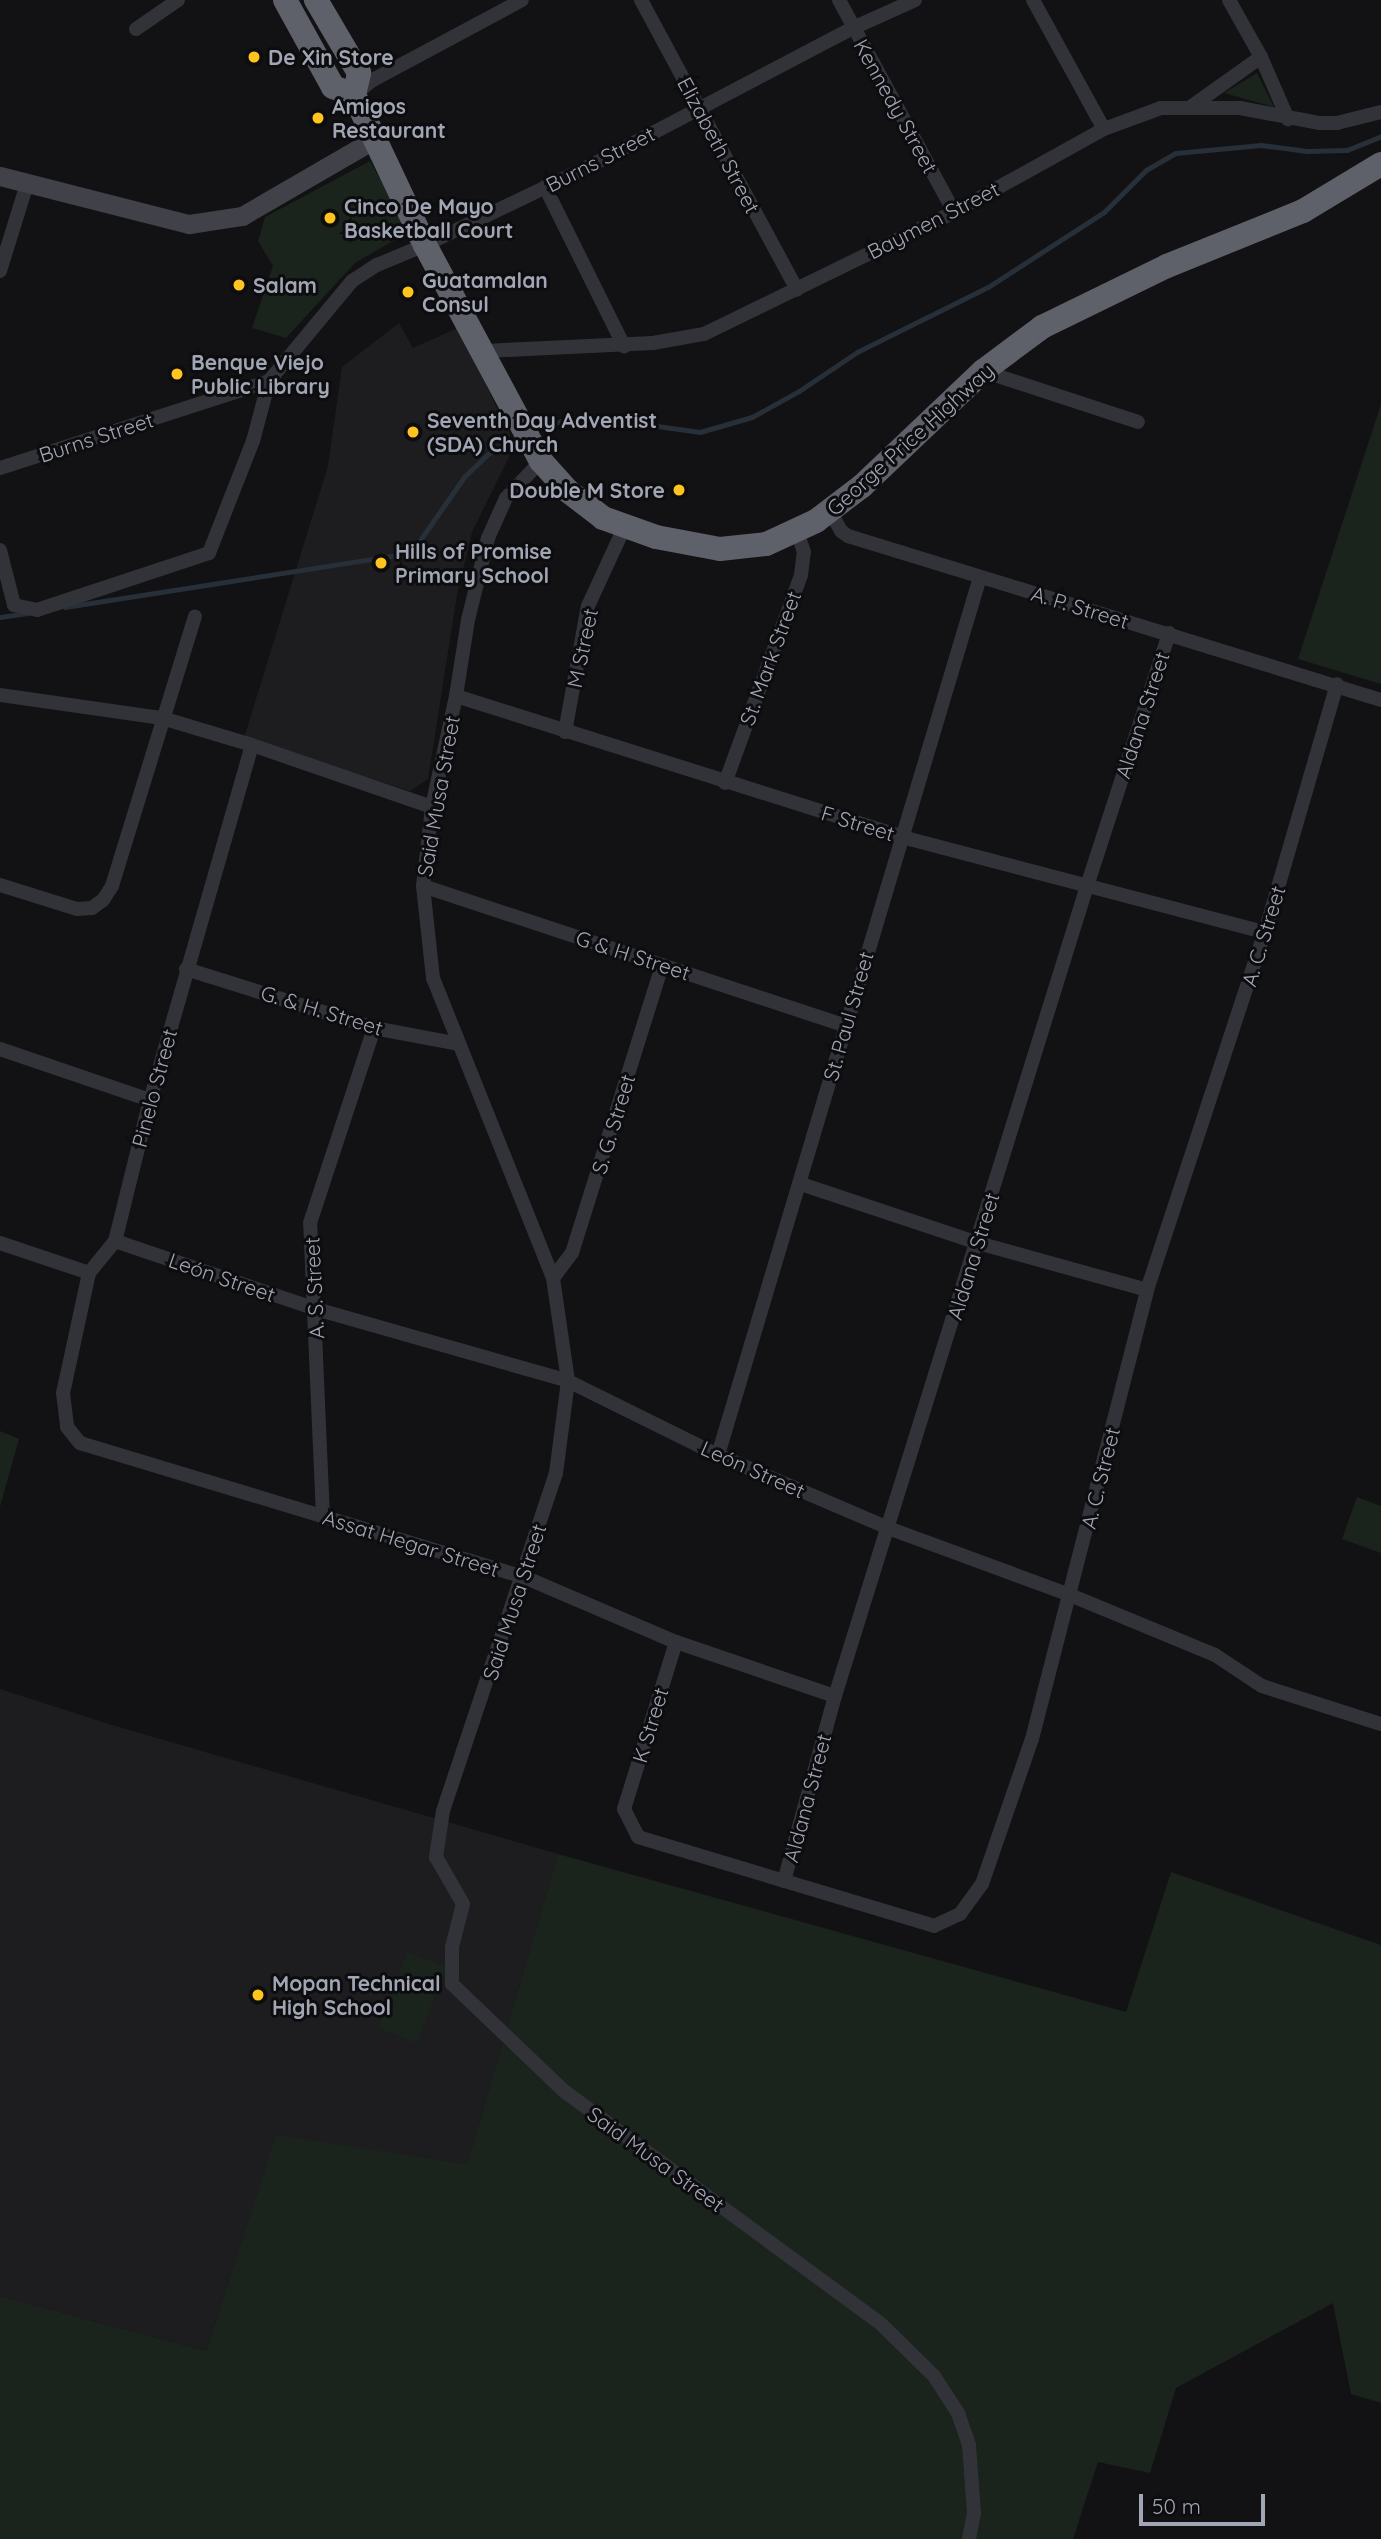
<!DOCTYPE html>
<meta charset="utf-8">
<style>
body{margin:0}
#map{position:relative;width:1381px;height:2539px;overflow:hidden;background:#121113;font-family:Quicksand,sans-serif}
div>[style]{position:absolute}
.built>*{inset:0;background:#1d1d20}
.green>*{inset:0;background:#1b231d}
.stream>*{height:5px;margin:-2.5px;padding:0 2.5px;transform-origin:2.5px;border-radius:2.5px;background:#272f38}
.street>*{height:14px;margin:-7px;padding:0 7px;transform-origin:7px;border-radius:7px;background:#323339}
.secondary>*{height:19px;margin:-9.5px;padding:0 9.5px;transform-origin:9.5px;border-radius:9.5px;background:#404149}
.highway>*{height:24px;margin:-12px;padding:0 12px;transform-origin:12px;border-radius:12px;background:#5e606a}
.dots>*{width:19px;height:19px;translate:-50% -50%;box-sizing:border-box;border:4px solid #0d0c0e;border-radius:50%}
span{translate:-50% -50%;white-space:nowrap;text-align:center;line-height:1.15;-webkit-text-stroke:6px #0d0c0e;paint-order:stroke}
.poi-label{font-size:21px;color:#a1a6b5;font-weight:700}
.left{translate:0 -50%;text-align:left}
.right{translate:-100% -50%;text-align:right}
.street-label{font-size:21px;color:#a1a6b5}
.scale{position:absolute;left:1139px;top:2494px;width:126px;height:32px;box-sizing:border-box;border:4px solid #a1a6b5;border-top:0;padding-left:9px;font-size:21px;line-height:24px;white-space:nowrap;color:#a1a6b5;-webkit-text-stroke:5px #0d0c0e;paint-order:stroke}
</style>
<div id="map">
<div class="built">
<div style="clip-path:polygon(399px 323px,413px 348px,458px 328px,510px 434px,509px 457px,472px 532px,457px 595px,428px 779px,410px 791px,244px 738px,328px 466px,342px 367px)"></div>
<div style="clip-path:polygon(0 1689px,112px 1725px,558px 1854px,467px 2164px,276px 2136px,206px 2351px,0 2296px)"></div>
</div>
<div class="green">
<div style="clip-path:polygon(1257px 73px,1274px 107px,1224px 93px)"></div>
<div style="clip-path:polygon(370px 161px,410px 231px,355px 263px,286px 338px,252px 328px,273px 266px,258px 241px,265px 217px)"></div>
<div style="clip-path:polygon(1381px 404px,1381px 684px,1298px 659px)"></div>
<div style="clip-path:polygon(0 1431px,19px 1439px,0 1507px)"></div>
<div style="clip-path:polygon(1357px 1497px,1381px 1506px,1381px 1553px,1342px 1539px)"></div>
<div style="clip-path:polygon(558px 1854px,1126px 2012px,1171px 1872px,1381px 1945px,1381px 2403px,1351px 2394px,1333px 2303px,1176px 2388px,1150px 2473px,1098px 2462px,1073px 2539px,0 2539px,0 2296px,206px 2351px,276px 2135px,467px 2164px)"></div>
<div style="clip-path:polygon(407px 1952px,446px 1967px,417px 2043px,378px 2028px)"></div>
</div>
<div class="stream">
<div style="left:543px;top:428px;width:28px;rotate:-21deg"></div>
<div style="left:569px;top:418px;width:24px;rotate:-2deg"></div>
<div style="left:593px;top:417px;width:108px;rotate:8deg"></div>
<div style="left:700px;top:432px;width:54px;rotate:-16.1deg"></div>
<div style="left:752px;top:417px;width:54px;rotate:-29deg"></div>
<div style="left:799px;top:391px;width:70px;rotate:-33.9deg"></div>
<div style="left:857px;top:352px;width:146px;rotate:-26.4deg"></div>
<div style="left:988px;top:287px;width:138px;rotate:-32.9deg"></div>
<div style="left:1104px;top:212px;width:59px;rotate:-45deg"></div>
<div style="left:1146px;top:170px;width:34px;rotate:-30deg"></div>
<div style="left:1176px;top:153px;width:85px;rotate:-5.4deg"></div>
<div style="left:1261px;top:145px;width:46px;rotate:7.4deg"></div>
<div style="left:1307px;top:151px;width:40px;rotate:-1.4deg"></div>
<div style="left:1347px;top:150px;width:37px;rotate:-22deg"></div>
<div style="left:65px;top:607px;width:350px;rotate:-8.9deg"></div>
<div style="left:411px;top:553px;width:93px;rotate:-55.1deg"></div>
<div style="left:464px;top:477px;width:35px;rotate:-44deg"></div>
<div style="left:489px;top:453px;width:26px;rotate:-29deg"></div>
<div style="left:0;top:617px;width:28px;rotate:-8deg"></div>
</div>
<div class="street">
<div style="left:641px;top:0;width:329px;rotate:61.7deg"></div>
<div style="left:839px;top:0;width:241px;rotate:61.5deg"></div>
<div style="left:1033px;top:0;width:147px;rotate:61.2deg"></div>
<div style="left:1229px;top:0;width:65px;rotate:60.7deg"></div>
<div style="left:1261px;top:57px;width:68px;rotate:66.5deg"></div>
<div style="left:136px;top:29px;width:51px;rotate:-34.6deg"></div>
<div style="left:356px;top:94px;width:20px;rotate:-41deg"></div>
<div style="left:371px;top:81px;width:171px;rotate:-28.2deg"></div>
<div style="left:1192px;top:106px;width:85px;rotate:-35.4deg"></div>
<div style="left:545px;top:187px;width:178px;rotate:63.6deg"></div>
<div style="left:0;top:271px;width:91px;rotate:-72.8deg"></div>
<div style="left:484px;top:351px;width:169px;rotate:-2.7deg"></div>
<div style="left:653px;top:343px;width:52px;rotate:-10deg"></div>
<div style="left:704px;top:334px;width:278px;rotate:-26deg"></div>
<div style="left:954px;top:212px;width:171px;rotate:-29deg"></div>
<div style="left:1104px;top:129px;width:61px;rotate:-20.2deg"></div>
<div style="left:1161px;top:108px;width:79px"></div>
<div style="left:1240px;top:108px;width:80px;rotate:10.8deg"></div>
<div style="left:1319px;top:123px;width:18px"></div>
<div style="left:1337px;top:123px;width:45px;rotate:-14deg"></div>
<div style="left:983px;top:371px;width:163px;rotate:18.2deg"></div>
<div style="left:541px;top:461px;width:51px;rotate:133.4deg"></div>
<div style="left:506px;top:498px;width:44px;rotate:114.2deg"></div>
<div style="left:488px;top:538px;width:84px;rotate:103.7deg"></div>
<div style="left:468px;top:620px;width:77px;rotate:99deg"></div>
<div style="left:456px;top:696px;width:114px;rotate:102.2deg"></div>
<div style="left:432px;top:807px;width:80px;rotate:96.5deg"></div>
<div style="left:423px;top:886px;width:93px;rotate:83.8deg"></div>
<div style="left:433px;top:978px;width:323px;rotate:68.2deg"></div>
<div style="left:553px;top:1278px;width:104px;rotate:81.7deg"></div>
<div style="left:568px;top:1381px;width:93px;rotate:97.4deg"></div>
<div style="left:556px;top:1473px;width:356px;rotate:108.5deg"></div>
<div style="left:443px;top:1811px;width:47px;rotate:98.7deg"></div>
<div style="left:436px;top:1857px;width:54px;rotate:60.1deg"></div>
<div style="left:463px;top:1904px;width:44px;rotate:104.3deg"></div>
<div style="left:452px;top:1947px;width:37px;rotate:90deg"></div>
<div style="left:452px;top:1984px;width:155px;rotate:43.7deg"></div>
<div style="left:564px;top:2091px;width:393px;rotate:36.3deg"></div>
<div style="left:881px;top:2324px;width:74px;rotate:44.5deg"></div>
<div style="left:934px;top:2376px;width:44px;rotate:57deg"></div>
<div style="left:958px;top:2413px;width:34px;rotate:71deg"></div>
<div style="left:969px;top:2445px;width:68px;rotate:85.8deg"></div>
<div style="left:974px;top:2513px;width:26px;rotate:101deg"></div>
<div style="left:0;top:468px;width:283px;rotate:-17.9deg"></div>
<div style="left:269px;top:381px;width:130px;rotate:-50.3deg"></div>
<div style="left:352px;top:281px;width:30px;rotate:-33deg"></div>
<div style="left:377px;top:265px;width:52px;rotate:-22.6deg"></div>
<div style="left:425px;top:245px;width:181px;rotate:-25.6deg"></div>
<div style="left:588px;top:167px;width:299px;rotate:-27.7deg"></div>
<div style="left:853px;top:28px;width:68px;rotate:-24.3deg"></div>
<div style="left:830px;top:511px;width:23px;rotate:61deg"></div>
<div style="left:841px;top:531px;width:9px;rotate:36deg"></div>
<div style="left:848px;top:536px;width:558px;rotate:17.1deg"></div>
<div style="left:0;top:550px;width:57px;rotate:75.7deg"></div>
<div style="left:14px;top:605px;width:24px;rotate:12deg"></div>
<div style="left:37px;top:610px;width:181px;rotate:-18.3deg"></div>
<div style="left:209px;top:553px;width:120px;rotate:-68.6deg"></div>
<div style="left:253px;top:441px;width:62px;rotate:-75.1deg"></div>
<div style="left:0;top:695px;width:164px;rotate:8.1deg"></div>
<div style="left:162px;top:718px;width:94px;rotate:16.7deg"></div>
<div style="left:252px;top:745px;width:190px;rotate:19deg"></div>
<div style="left:456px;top:696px;width:468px;rotate:17.5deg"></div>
<div style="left:902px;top:837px;width:375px;rotate:14.7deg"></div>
<div style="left:565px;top:732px;width:128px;rotate:-79.7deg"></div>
<div style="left:588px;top:606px;width:86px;rotate:-65.2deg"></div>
<div style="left:252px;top:745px;width:369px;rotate:106deg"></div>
<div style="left:150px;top:1100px;width:145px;rotate:103.9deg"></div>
<div style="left:115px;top:1241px;width:41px;rotate:129.1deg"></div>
<div style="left:89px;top:1273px;width:123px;rotate:102.2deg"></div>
<div style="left:63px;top:1393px;width:34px;rotate:83deg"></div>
<div style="left:67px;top:1427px;width:21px;rotate:51deg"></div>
<div style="left:80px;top:1443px;width:464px;rotate:16.8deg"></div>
<div style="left:524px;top:1577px;width:165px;rotate:23.2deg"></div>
<div style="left:676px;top:1642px;width:168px;rotate:18.8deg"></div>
<div style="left:725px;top:783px;width:221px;rotate:-69.9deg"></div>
<div style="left:801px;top:575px;width:23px;rotate:-83deg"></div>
<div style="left:804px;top:552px;width:21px;rotate:-109deg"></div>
<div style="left:0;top:885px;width:81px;rotate:17.3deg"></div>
<div style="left:77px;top:909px;width:15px;rotate:-4deg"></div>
<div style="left:92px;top:908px;width:14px;rotate:-36deg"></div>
<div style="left:103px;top:900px;width:17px;rotate:-57deg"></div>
<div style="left:112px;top:886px;width:282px;rotate:-72.9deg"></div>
<div style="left:423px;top:886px;width:443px;rotate:18.3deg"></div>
<div style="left:186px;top:969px;width:197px;rotate:17.4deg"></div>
<div style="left:374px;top:1028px;width:86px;rotate:10.7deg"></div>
<div style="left:0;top:1049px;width:158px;rotate:18.8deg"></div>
<div style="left:801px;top:1184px;width:187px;rotate:18.4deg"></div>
<div style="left:978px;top:1243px;width:175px;rotate:15.5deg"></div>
<div style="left:115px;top:1241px;width:212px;rotate:18.7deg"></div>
<div style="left:316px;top:1309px;width:262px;rotate:15.9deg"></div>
<div style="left:568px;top:1381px;width:167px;rotate:26.3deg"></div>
<div style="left:718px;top:1455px;width:185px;rotate:23.2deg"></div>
<div style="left:888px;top:1528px;width:194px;rotate:20.2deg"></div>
<div style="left:1070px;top:1595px;width:157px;rotate:22.5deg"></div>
<div style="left:1215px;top:1655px;width:56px;rotate:33.4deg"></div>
<div style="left:1262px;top:1686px;width:125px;rotate:17.7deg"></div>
<div style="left:0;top:1243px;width:94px;rotate:18.6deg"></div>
<div style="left:553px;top:1278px;width:31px;rotate:-53deg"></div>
<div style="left:572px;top:1253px;width:302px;rotate:-72.6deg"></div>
<div style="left:718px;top:1455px;width:916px;rotate:-73.38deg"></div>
<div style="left:323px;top:1517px;width:294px;rotate:-92.5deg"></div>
<div style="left:310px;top:1223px;width:205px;rotate:-71.8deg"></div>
<div style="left:676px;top:1642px;width:175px;rotate:107.3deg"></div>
<div style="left:624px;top:1809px;width:31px;rotate:63deg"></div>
<div style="left:638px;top:1837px;width:309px;rotate:16.7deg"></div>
<div style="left:934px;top:1926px;width:29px;rotate:-25deg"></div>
<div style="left:960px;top:1914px;width:37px;rotate:-54deg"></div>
<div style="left:982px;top:1884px;width:153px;rotate:-71deg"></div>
<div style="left:1032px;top:1739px;width:463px;rotate:-75.6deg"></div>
<div style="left:1147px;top:1290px;width:377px;rotate:-71.8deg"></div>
<div style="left:1265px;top:932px;width:258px;rotate:-73.8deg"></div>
<div style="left:784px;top:1881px;width:192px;rotate:-74.6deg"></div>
<div style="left:835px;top:1696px;width:848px;rotate:-72.72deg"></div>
<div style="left:1087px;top:886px;width:266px;rotate:-72deg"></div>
</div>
<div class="secondary">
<div style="left:0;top:176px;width:195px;rotate:14.3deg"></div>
<div style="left:189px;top:224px;width:54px;rotate:-8.6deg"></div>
<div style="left:242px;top:216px;width:154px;rotate:-30.1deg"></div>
</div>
<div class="highway">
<div style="left:285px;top:0;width:99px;rotate:61.1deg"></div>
<div style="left:333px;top:87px;width:22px;rotate:21deg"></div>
<div style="left:354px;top:95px;width:23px;rotate:-77deg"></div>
<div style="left:359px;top:73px;width:85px;rotate:-120.5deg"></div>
<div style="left:354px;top:95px;width:166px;rotate:64.7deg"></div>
<div style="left:425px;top:245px;width:245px;rotate:61.8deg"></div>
<div style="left:541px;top:461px;width:40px;rotate:48deg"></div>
<div style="left:568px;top:491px;width:44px;rotate:37.6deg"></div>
<div style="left:603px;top:518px;width:56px;rotate:19.7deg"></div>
<div style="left:656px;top:537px;width:65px;rotate:10.6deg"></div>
<div style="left:720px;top:549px;width:46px;rotate:-6.2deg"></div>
<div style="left:766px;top:544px;width:55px;rotate:-24.7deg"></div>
<div style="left:816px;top:521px;width:58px;rotate:-37.3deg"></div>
<div style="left:862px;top:486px;width:167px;rotate:-43.5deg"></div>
<div style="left:983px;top:371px;width:74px;rotate:-36.7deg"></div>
<div style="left:1042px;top:327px;width:139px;rotate:-26deg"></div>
<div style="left:1167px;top:266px;width:147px;rotate:-22deg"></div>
<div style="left:1303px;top:211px;width:91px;rotate:-31.1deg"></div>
</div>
<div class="dots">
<div style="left:254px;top:57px;background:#ffc51e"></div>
<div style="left:318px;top:118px;background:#ffc51e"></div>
<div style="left:330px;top:218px;background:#ffc51e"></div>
<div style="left:239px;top:285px;background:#ffc51e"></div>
<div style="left:408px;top:292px;background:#ffc51e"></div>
<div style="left:177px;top:374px;background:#ffc51e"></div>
<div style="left:413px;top:432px;background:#ffc51e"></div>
<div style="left:679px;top:490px;background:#ffc51e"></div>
<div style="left:381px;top:563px;background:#ffc51e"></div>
<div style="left:258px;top:1995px;background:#ffc51e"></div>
</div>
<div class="poi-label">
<span class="left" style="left:268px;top:57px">De Xin Store</span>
<span class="left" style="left:332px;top:118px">Amigos<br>Restaurant</span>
<span class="left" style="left:344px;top:218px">Cinco De Mayo<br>Basketball Court</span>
<span class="left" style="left:422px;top:292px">Guatamalan<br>Consul</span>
<span class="left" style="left:253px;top:285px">Salam</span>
<span class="left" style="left:191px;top:374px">Benque Viejo<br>Public Library</span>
<span class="left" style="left:427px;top:432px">Seventh Day Adventist<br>(SDA) Church</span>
<span class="right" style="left:665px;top:490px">Double M Store</span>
<span class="left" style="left:395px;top:563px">Hills of Promise<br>Primary School</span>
<span class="left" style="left:272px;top:1995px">Mopan Technical<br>High School</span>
</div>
<div class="street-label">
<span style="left:896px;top:106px;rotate:61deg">Kennedy Street</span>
<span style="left:719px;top:145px;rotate:62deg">Elizabeth Street</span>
<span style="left:600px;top:159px;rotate:-27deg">Burns Street</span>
<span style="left:933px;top:220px;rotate:-27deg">Baymen Street</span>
<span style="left:96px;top:437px;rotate:-18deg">Burns Street</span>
<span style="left:910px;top:439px;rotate:-42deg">George Price Highway</span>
<span style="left:1080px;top:607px;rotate:17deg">A. P. Street</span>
<span style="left:582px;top:648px;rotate:-78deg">M Street</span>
<span style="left:770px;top:658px;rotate:-70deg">St. Mark Street</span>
<span style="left:1142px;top:715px;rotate:-72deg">Aldana Street</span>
<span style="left:438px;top:796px;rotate:-80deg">Said Musa Street</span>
<span style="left:858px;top:823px;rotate:17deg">F Street</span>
<span style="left:1263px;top:936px;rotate:-73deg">A. C. Street</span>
<span style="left:633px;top:955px;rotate:18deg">G &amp; H Street</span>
<span style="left:322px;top:1010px;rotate:17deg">G. &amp; H. Street</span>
<span style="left:848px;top:1016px;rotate:-74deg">St. Paul Street</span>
<span style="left:154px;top:1088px;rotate:-75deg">Pinelo Street</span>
<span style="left:613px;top:1124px;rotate:-73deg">S. G. Street</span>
<span style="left:973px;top:1256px;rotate:-73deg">Aldana Street</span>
<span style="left:222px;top:1277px;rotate:19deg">León Street</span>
<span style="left:314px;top:1288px;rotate:-93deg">A. S. Street</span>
<span style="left:753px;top:1469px;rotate:24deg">León Street</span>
<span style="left:1100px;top:1478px;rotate:-76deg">A. C. Street</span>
<span style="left:411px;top:1543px;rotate:17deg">Assat Hegar Street</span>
<span style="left:514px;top:1602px;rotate:-72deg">Said Musa Street</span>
<span style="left:650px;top:1725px;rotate:-73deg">K Street</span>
<span style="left:807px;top:1798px;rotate:-75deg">Aldana Street</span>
<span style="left:656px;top:2159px;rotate:36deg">Said Musa Street</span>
</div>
<div class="scale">50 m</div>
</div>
